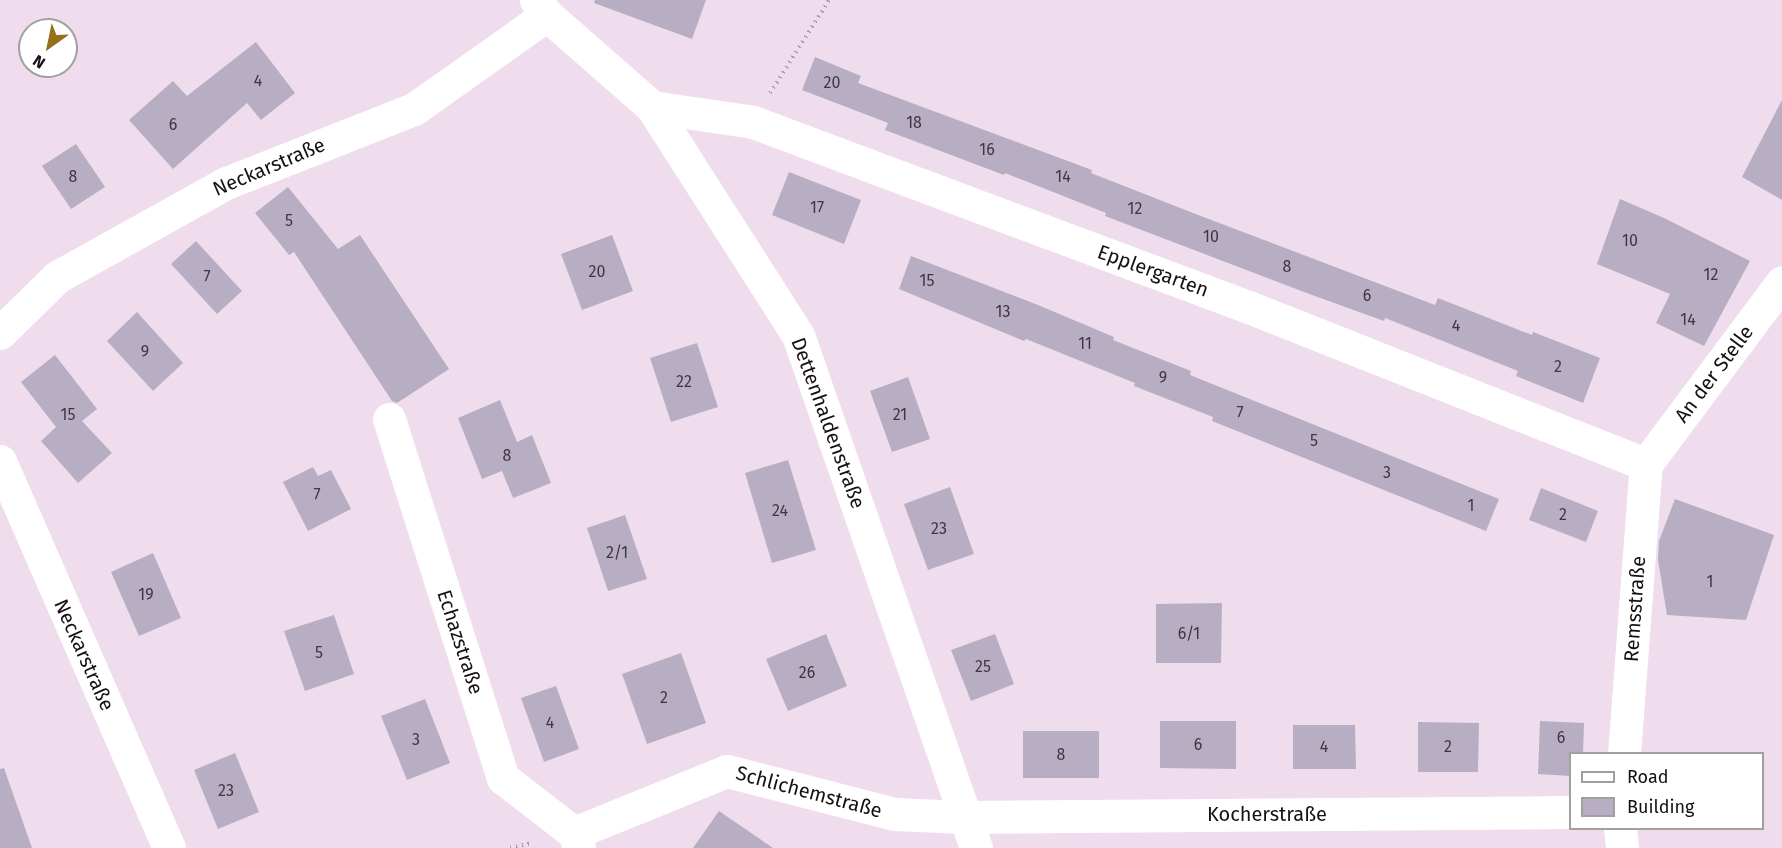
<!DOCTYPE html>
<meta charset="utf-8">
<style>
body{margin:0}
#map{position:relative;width:1782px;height:848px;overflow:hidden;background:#efdced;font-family:"Fira Sans",sans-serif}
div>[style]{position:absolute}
.building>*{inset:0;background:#b8aec3}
.path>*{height:4px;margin-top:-2px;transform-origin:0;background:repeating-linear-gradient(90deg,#ac9daa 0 1.5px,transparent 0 6px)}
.minor>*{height:33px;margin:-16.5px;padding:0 16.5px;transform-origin:16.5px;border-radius:16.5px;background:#fff}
span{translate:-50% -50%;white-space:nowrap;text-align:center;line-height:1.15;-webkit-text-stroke:4.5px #fff;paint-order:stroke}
.number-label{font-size:16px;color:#3e3740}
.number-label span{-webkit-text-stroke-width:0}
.street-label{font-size:20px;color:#160f15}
.legend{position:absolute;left:1569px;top:752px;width:195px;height:78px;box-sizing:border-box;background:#fff;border:2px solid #a29fa1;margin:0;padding:8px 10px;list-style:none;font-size:18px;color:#160f15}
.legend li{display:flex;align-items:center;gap:12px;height:30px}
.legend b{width:30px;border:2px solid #a29fa1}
.north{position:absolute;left:18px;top:18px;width:60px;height:60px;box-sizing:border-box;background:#fff;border:2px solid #a29fa1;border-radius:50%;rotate:213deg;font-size:16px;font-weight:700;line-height:24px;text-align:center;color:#160f15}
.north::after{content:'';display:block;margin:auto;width:21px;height:27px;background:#976e1a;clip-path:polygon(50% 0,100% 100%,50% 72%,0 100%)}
</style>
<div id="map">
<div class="building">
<div style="clip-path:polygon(595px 0,706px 0,692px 39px,594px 3px)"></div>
<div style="clip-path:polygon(256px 42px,295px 93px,261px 120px,247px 103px,173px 169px,129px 120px,173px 81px,187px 96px)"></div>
<div style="clip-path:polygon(815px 57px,861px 76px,858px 83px,1092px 170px,1091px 173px,1193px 213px,1435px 305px,1438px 298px,1532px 335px,1533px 332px,1600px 358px,1583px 403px,1516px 376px,1518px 371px,1385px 318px,1384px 321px,1304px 292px,1105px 216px,1106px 213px,1005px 173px,1004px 175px,885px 130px,888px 123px,802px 90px)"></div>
<div style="clip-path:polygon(1782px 100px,1782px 200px,1742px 177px)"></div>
<div style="clip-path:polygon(76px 144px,105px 187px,71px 209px,42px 166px)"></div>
<div style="clip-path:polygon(789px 172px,861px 200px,844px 244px,772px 215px)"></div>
<div style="clip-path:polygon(288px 187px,338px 249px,360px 235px,449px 369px,397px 403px,392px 401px,294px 252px,289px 255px,255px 213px)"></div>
<div style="clip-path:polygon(1620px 199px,1664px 218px,1750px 261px,1704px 346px,1656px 323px,1670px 294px,1597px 264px)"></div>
<div style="clip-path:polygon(612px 235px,633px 291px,582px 310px,561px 254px)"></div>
<div style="clip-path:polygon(196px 241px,242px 291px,217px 314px,171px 264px)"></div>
<div style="clip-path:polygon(911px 256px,1038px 305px,1114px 337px,1113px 340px,1191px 371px,1190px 375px,1499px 499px,1486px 531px,1212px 421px,1213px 417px,1134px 386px,1135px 383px,1026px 339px,1024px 341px,899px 289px)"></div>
<div style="clip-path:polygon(137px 312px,183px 363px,153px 391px,107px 341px)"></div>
<div style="clip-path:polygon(697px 343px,718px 407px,671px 422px,650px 358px)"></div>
<div style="clip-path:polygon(55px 355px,97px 409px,82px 421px,112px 453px,78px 483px,41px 441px,56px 427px,21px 382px)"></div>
<div style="clip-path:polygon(908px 377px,930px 439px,892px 452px,870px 391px)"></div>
<div style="clip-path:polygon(500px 400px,517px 442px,532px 435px,551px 483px,513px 498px,502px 471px,482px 479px,458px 418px)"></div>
<div style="clip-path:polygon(788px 460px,816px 550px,772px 563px,745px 473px)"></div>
<div style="clip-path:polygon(313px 467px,318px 476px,331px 470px,351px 509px,308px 531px,283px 482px)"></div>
<div style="clip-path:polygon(950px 487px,974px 554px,928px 570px,904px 504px)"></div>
<div style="clip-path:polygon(1541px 488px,1598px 511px,1586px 542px,1529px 520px)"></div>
<div style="clip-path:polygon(1675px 499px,1774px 535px,1746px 620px,1667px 615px,1658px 560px,1659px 541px)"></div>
<div style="clip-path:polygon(625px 515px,647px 579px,608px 591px,587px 528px)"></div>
<div style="clip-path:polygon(153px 553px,181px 618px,139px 636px,111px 572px)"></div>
<div style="clip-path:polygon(1222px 603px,1221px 663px,1156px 663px,1156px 604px)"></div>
<div style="clip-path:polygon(334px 615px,354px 674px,305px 691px,284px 631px)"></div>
<div style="clip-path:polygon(826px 634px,847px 686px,788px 711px,766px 659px)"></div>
<div style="clip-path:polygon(995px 634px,1014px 684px,971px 701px,951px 650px)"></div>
<div style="clip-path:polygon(681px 653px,706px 723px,647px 744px,622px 674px)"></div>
<div style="clip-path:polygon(556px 686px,579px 749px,544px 762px,521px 698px)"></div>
<div style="clip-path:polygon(425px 699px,450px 763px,407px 780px,381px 716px)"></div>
<div style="clip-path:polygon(1160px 721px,1236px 721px,1236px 769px,1160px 768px)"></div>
<div style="clip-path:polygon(1540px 721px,1584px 723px,1583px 753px,1570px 753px,1570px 776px,1538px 774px)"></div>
<div style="clip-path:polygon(1418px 722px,1479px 723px,1478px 772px,1418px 772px)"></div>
<div style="clip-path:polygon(1293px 725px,1355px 725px,1356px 769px,1293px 769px)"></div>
<div style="clip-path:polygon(1023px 731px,1099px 731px,1099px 778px,1023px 778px)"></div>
<div style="clip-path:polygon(235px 753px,259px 812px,218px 829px,194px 770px)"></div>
<div style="clip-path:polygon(4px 768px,32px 848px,0 848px,0 769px)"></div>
<div style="clip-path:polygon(719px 811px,773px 848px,693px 848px)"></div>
</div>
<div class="path">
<div style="left:770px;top:93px;width:110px;rotate:-57.6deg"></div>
<div style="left:510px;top:848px;width:23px;rotate:-13deg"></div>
</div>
<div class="minor">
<div style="left:536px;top:0;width:19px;rotate:54deg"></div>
<div style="left:547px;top:15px;width:140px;rotate:41.2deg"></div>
<div style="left:652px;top:107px;width:271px;rotate:57.4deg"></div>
<div style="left:798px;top:335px;width:543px;rotate:70.86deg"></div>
<div style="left:652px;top:107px;width:102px;rotate:8.4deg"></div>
<div style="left:753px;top:122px;width:532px;rotate:20.48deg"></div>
<div style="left:1251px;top:308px;width:425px;rotate:21.6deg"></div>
<div style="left:0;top:333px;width:80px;rotate:-44.5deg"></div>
<div style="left:57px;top:277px;width:193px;rotate:-29.1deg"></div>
<div style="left:226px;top:183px;width:202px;rotate:-21.5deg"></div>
<div style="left:414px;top:109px;width:163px;rotate:-35.3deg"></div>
<div style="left:389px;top:419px;width:377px;rotate:72.4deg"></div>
<div style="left:503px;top:778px;width:90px;rotate:37.8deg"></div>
<div style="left:0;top:461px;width:422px;rotate:66.4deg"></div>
<div style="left:1646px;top:464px;width:227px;rotate:-53.2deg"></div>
<div style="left:1624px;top:754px;width:291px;rotate:-85.7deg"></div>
<div style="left:1620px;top:828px;width:20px;rotate:84deg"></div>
<div style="left:579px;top:848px;width:16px;rotate:-108deg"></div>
<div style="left:574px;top:833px;width:165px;rotate:-22.1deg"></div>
<div style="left:727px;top:771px;width:173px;rotate:14.4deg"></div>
<div style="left:895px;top:814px;width:69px;rotate:2.5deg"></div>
<div style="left:964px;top:817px;width:606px;rotate:-0.47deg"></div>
</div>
<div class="number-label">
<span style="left:258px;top:81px">4</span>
<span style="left:832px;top:83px">20</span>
<span style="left:914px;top:123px">18</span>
<span style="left:173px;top:125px">6</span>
<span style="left:987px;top:150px">16</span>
<span style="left:73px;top:177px">8</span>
<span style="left:1063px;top:177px">14</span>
<span style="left:817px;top:208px">17</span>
<span style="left:1135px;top:209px">12</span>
<span style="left:289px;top:221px">5</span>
<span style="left:1211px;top:237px">10</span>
<span style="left:1630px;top:241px">10</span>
<span style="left:1287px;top:267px">8</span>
<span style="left:597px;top:272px">20</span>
<span style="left:1711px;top:275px">12</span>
<span style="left:207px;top:277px">7</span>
<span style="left:927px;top:281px">15</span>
<span style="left:1367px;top:296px">6</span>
<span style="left:1003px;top:312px">13</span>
<span style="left:1688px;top:320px">14</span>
<span style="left:1456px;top:326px">4</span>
<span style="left:1085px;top:344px">11</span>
<span style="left:145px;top:352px">9</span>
<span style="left:1558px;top:367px">2</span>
<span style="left:1163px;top:378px">9</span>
<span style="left:684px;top:382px">22</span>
<span style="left:1240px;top:413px">7</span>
<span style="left:68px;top:415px">15</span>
<span style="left:900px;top:415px">21</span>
<span style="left:1314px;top:441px">5</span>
<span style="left:507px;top:456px">8</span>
<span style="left:1387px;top:473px">3</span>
<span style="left:317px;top:495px">7</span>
<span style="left:1471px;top:506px">1</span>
<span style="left:780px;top:511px">24</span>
<span style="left:1563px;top:515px">2</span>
<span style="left:939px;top:529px">23</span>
<span style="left:617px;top:553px">2/1</span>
<span style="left:1710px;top:582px">1</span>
<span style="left:146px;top:595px">19</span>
<span style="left:1189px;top:634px">6/1</span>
<span style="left:319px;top:653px">5</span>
<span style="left:983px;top:667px">25</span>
<span style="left:807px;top:673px">26</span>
<span style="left:664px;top:698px">2</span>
<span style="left:550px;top:723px">4</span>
<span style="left:1561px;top:738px">6</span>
<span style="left:416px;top:740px">3</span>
<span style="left:1198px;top:745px">6</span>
<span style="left:1324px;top:747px">4</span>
<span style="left:1448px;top:747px">2</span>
<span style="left:1061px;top:755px">8</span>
<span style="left:226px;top:791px">23</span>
</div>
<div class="street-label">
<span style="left:269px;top:167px;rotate:-23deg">Neckarstraße</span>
<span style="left:1153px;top:271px;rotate:20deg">Epplergarten</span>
<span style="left:1714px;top:374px;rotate:-53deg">An der Stelle</span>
<span style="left:828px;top:423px;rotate:70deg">Dettenhaldenstraße</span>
<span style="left:1635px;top:609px;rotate:-86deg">Remsstraße</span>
<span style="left:460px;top:642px;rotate:72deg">Echazstraße</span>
<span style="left:84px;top:655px;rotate:66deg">Neckarstraße</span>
<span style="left:809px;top:792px;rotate:15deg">Schlichemstraße</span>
<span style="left:1267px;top:814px">Kocherstraße</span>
</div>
<ul class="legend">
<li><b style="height:8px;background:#fff"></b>Road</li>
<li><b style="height:16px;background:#b8aec3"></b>Building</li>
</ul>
<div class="north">N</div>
</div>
